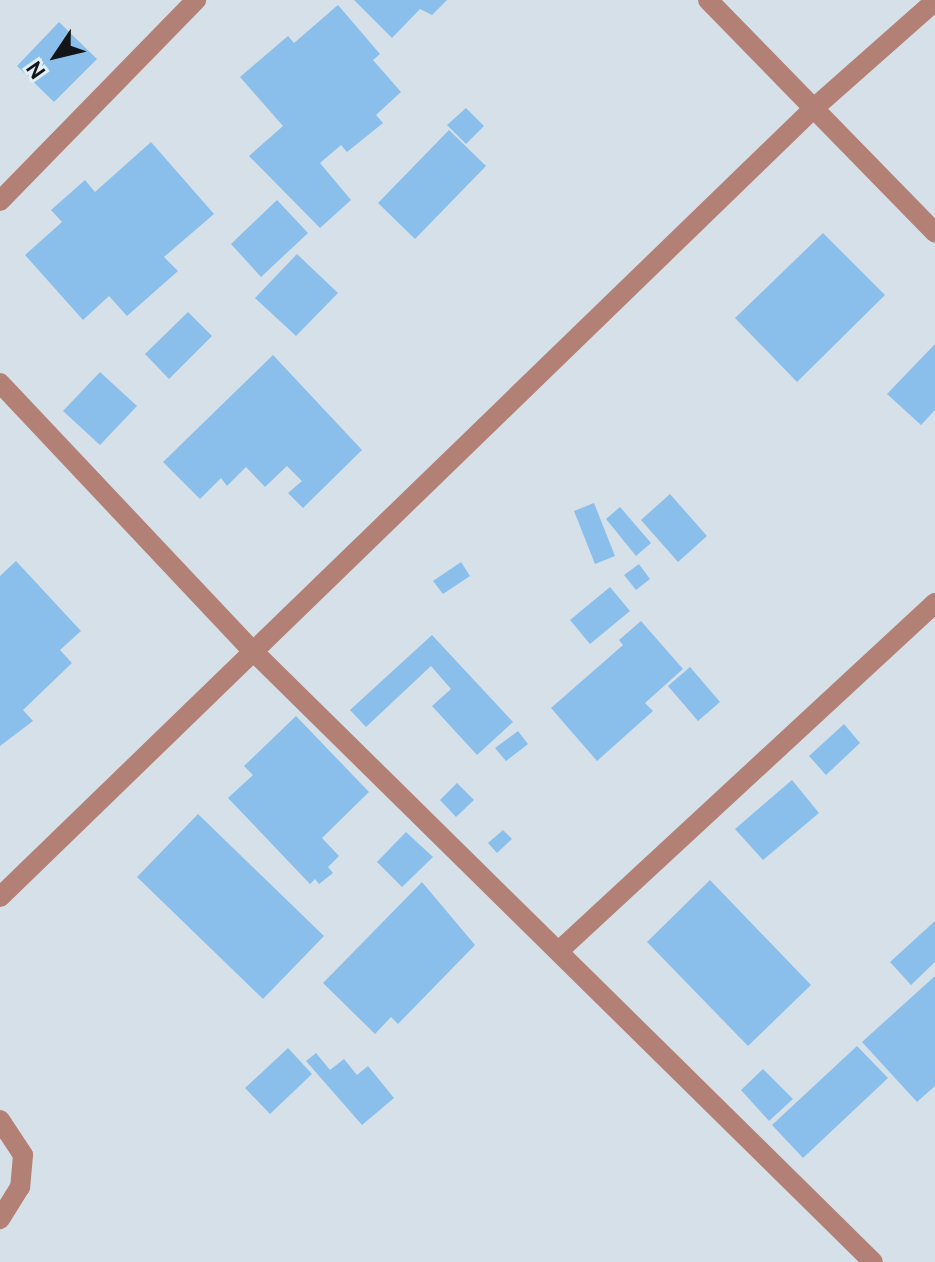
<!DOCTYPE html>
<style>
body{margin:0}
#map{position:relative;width:935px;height:1262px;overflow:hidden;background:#d6e0e9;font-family:Cabin,sans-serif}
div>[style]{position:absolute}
.building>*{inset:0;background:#8abfec}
.minor>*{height:20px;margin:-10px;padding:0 10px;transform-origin:10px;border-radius:10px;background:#b38076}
span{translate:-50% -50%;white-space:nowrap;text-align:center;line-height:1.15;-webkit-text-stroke:8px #e3edf6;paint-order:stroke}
.north{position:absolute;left:16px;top:16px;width:80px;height:80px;-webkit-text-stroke:6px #e3edf6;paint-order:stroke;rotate:235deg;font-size:22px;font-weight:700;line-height:32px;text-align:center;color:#121619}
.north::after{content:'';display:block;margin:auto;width:28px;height:36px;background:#121619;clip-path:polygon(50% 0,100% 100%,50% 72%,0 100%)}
</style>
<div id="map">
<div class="building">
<div style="clip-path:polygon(354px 0,447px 0,432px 15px,420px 9px,392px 38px)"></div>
<div style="clip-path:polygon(338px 5px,380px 54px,373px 60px,401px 92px,376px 115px,383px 123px,347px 152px,341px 145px,320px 163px,351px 200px,320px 228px,249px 156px,283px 126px,240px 77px,288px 36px,294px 43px)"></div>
<div style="clip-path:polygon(59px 22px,97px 59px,54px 102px,17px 66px)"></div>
<div style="clip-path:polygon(466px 108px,484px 126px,466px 144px,447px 125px)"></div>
<div style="clip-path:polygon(449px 130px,486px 166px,415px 239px,378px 203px)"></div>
<div style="clip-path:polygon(151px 142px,214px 214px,164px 257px,178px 271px,127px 316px,109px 296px,83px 320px,25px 255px,62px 222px,51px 210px,85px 180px,95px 192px)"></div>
<div style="clip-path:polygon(277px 200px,308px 233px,261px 277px,231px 244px)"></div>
<div style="clip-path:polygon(823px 233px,885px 295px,797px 382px,735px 318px)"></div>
<div style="clip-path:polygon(297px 254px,338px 293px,296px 336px,255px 298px)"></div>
<div style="clip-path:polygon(188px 312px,212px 336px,169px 379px,145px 354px)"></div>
<div style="clip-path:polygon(935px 344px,935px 410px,921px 425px,887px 394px)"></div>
<div style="clip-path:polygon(273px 355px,362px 450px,303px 508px,288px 493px,302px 481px,287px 466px,265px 487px,246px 467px,227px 486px,221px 478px,200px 499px,163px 462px)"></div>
<div style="clip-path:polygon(100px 372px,137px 406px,100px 445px,63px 411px)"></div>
<div style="clip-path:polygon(670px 494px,707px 536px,678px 562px,641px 520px)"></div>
<div style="clip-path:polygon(594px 503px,615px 556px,595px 564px,574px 511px)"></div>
<div style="clip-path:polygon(620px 507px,651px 543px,636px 556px,606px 519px)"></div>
<div style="clip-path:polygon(16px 561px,81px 631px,60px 650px,72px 663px,23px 710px,33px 721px,0 746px,0 576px)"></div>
<div style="clip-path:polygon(461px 562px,470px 576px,443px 594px,433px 581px)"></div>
<div style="clip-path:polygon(639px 564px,650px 579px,636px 590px,624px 575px)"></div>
<div style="clip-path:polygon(610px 587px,630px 611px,590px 644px,570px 620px)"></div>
<div style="clip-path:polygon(641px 621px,683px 669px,645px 703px,653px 711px,597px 761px,551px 708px,623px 645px,619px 640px)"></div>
<div style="clip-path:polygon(432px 635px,513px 722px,477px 755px,432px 706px,451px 689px,431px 666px,366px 727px,350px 710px)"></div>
<div style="clip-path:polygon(690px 667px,720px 702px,698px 721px,668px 686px)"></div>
<div style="clip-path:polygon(296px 716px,369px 792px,322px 838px,339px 856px,328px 867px,333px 873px,319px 884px,315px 879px,310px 884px,228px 798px,253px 775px,244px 766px)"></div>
<div style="clip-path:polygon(844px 724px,860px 743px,826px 775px,809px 756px)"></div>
<div style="clip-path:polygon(518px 731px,528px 744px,506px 761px,495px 748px)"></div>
<div style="clip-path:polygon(792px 780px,819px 813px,763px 860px,735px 829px)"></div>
<div style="clip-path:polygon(457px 783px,474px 800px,456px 817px,440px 800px)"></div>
<div style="clip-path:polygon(198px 814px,324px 936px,263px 999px,137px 877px)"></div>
<div style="clip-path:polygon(503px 830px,512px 839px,497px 853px,488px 843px)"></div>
<div style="clip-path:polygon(406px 832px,433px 857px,402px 887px,377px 862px)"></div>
<div style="clip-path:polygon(710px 880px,811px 985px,748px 1046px,647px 942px)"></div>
<div style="clip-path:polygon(422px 882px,475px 945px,398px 1024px,391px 1017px,375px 1034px,323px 983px)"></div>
<div style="clip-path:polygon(935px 921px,935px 962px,911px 985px,890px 962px)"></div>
<div style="clip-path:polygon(935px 976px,935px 1086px,917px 1102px,862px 1042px)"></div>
<div style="clip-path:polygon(857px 1046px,888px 1078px,803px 1158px,772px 1125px)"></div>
<div style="clip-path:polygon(288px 1048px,312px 1074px,270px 1114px,245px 1088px)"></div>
<div style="clip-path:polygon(316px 1053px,330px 1070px,344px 1059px,357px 1075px,368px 1066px,394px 1098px,362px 1125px,306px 1061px)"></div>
<div style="clip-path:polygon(763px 1069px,793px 1099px,769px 1121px,741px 1090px)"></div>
</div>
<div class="minor">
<div style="left:708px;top:0;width:325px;rotate:45.7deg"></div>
<div style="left:0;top:201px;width:281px;rotate:-45.7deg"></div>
<div style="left:0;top:383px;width:366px;rotate:46.7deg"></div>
<div style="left:251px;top:649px;width:873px;rotate:44.58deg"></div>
<div style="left:0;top:897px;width:1132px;rotate:-44.11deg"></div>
<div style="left:813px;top:109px;width:163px;rotate:-41.5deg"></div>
<div style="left:561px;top:949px;width:510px;rotate:-42.77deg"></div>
<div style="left:0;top:1120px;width:42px;rotate:56.7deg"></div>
<div style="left:23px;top:1155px;width:32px;rotate:95deg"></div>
<div style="left:20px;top:1187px;width:38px;rotate:122deg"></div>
</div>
<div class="north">N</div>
</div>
